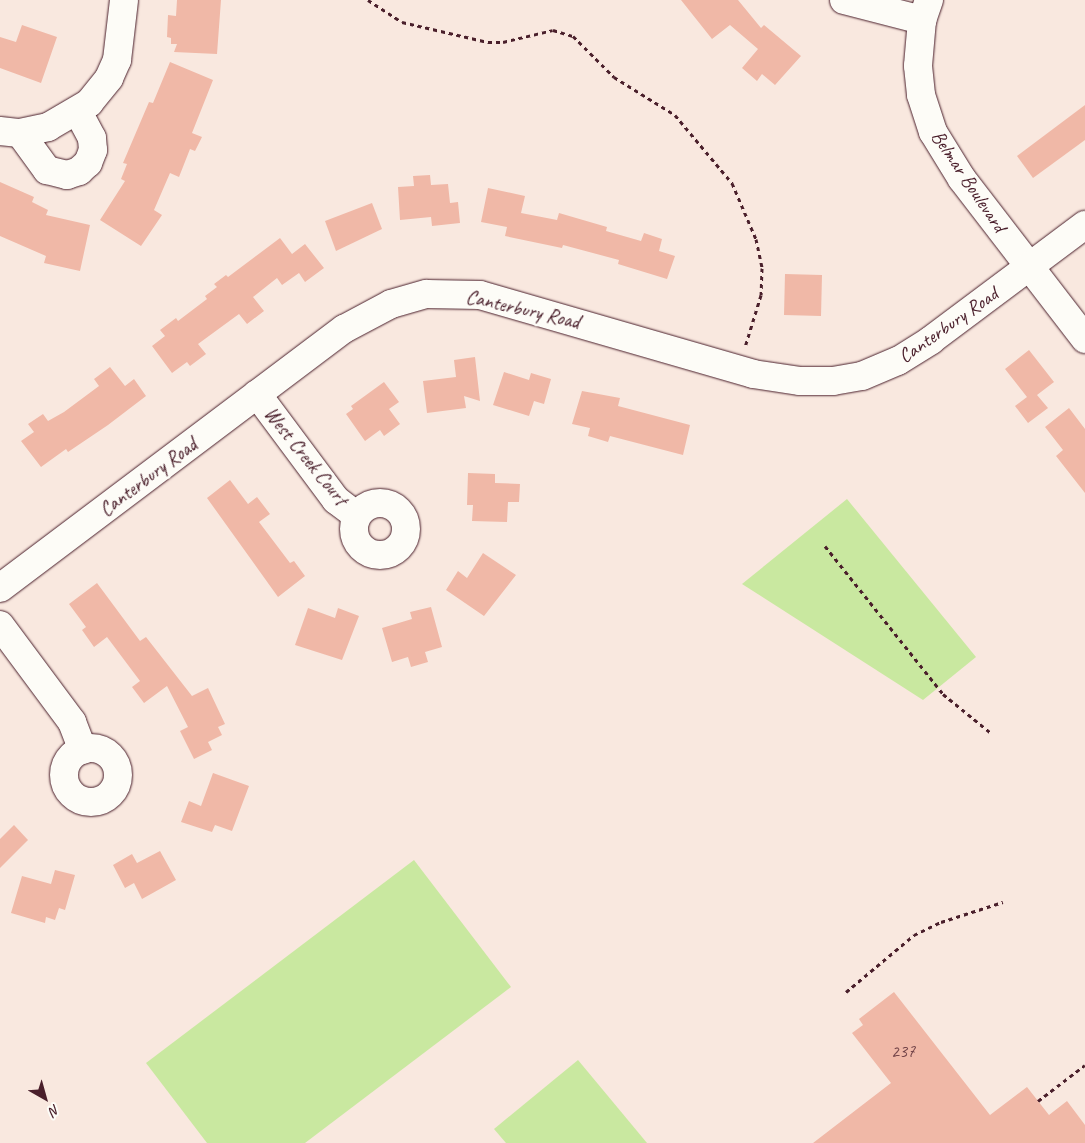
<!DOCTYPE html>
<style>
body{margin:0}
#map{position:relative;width:1085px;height:1143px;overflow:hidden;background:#f9e8df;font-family:Caveat,sans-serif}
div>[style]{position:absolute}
.green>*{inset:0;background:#c9e8a0}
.building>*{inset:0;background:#f0b8a7}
.path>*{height:3px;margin-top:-1.5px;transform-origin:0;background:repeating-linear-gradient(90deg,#4a1f2b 0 4px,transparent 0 8px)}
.roads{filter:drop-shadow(0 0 1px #4a1f2b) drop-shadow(0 0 1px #4a1f2b)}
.minor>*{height:28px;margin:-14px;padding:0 14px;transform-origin:14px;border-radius:14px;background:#fdfcf7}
.minor>.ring{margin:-14px;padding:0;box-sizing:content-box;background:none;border:28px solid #fdfcf7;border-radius:50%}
span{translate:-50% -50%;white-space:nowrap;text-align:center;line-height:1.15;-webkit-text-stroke:5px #fdfcf7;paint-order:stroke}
.number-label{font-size:18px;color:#74454a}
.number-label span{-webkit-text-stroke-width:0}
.street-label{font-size:20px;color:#4a1f2b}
.north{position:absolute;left:20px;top:1073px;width:50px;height:50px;-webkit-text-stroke:4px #fdfcf7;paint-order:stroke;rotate:142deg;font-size:14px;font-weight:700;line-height:20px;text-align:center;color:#4a1f2b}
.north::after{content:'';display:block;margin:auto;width:18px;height:22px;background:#4a1f2b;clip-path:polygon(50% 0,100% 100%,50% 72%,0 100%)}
</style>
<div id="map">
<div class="green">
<div style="clip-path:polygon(847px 499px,976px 657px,923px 700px,742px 584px)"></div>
<div style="clip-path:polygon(414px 860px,511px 987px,305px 1143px,207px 1143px,146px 1063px)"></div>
<div style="clip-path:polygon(578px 1060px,647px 1143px,506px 1143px,494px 1129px)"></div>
</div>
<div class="building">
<div style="clip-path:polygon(177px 0,221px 0,217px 54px,174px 52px,177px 44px,171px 44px,171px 38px,167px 37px,168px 15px,176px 16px)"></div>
<div style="clip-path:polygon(681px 0,738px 0,761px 28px,764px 25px,801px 56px,775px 85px,762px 74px,757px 81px,742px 68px,758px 49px,730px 25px,712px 39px)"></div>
<div style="clip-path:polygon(22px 25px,57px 37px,41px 83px,0 68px,0 37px,16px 42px)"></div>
<div style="clip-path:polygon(170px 62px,213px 80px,192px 133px,202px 137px,195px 151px,190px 149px,179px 177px,170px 173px,154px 210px,162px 215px,141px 246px,100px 220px,125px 181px,121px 179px,127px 164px,123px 163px,149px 102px,153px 103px)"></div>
<div style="clip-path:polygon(1085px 105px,1085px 140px,1033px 178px,1017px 156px)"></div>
<div style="clip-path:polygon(430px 175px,431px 185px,448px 184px,450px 203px,458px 202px,460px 223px,432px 226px,431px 217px,400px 220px,398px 187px,414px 186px,413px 176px)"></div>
<div style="clip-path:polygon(0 182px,34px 197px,32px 202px,48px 210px,46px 215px,90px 225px,80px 271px,44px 263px,46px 256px,0 236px)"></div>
<div style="clip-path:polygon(488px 188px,525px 196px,521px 213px,557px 220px,559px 213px,607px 227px,606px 231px,641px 241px,644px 233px,662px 239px,659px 251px,675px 256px,667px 279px,618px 264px,619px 260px,563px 245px,562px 248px,505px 236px,507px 227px,481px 222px)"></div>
<div style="clip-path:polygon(372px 203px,382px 229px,336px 251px,325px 221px)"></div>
<div style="clip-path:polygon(280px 238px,292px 254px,305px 244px,324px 268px,305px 282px,299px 273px,282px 285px,277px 278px,253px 297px,264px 311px,247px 324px,239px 314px,198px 344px,206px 354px,190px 366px,187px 362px,172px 373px,152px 346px,165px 336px,160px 330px,176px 318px,178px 321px,207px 299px,205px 296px,217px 287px,214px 284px,226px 275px,228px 277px)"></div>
<div style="clip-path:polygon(785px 274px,822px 275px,821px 316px,784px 315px)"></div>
<div style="clip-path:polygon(1029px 350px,1054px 382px,1037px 395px,1048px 408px,1028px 423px,1015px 406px,1027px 397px,1005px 369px)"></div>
<div style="clip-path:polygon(475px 357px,480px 401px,464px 396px,466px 408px,427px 413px,423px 381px,456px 377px,454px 360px)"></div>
<div style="clip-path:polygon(110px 367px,125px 386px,134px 379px,146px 396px,108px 425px,68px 452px,66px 449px,41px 467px,21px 441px,34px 432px,28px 424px,43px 414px,48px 421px,64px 412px,99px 386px,94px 379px)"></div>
<div style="clip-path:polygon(504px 372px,529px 380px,531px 373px,551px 379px,544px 404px,534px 401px,529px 416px,493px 405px)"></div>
<div style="clip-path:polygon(384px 382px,399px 402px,389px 409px,400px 424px,384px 436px,380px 430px,365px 441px,346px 414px,353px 409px,351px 406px)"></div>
<div style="clip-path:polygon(582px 391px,620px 398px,618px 406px,690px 425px,683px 455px,610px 436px,608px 442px,588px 436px,590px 428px,572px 424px)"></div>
<div style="clip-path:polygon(1069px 408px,1085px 429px,1085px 493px,1056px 456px,1063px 450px,1045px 427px)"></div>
<div style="clip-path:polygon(468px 473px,495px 474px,495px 483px,520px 484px,519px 502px,508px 502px,507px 522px,472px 521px,473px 505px,467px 505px)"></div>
<div style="clip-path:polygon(230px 480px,248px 504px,257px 497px,270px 514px,259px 522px,290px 563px,294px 561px,305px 576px,278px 597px,207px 498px)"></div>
<div style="clip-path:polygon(483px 553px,516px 575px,484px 616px,446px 590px,458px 571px,467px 578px)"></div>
<div style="clip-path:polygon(97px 583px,140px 641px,146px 637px,192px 696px,208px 688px,225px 724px,218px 727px,222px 735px,208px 742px,212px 750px,194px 759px,180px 731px,188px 727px,167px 686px,144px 703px,132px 687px,140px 681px,107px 637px,94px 647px,82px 630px,86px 627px,69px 604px)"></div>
<div style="clip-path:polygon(431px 607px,442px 647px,425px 652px,428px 662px,411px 667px,408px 657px,392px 662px,382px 628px,412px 619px,410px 612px)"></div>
<div style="clip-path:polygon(308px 608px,335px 618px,338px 608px,359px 616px,342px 660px,295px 645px)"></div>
<div style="clip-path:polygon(213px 773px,249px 786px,232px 831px,215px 825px,212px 832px,181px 822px,189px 801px,201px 806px)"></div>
<div style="clip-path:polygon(14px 825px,28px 840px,0 868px,0 839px)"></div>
<div style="clip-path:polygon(160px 851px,176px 880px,142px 899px,134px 883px,125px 888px,113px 865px,132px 854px,137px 863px)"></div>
<div style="clip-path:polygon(55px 870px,75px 875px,65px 910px,59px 908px,55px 920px,46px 917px,45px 923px,11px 913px,22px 876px,51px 884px)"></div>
<div style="clip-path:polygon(894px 992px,990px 1115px,1027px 1087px,1049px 1115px,1067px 1101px,1085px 1125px,1085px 1143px,813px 1143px,891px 1083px,852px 1033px,863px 1025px,859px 1019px)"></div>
</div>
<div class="path">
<div style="left:368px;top:0;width:40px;rotate:32.9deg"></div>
<div style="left:402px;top:22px;width:88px;rotate:13.1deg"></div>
<div style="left:488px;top:42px;width:15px"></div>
<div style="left:503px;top:42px;width:51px;rotate:-13.5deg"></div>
<div style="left:553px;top:30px;width:21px;rotate:17deg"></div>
<div style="left:573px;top:36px;width:58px;rotate:45deg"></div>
<div style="left:614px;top:77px;width:72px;rotate:31.9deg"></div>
<div style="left:675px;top:115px;width:89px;rotate:50deg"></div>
<div style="left:732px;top:183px;width:61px;rotate:66.8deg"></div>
<div style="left:756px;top:239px;width:30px;rotate:78deg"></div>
<div style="left:762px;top:268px;width:27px;rotate:92deg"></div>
<div style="left:761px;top:295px;width:54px;rotate:107.1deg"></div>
<div style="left:825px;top:546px;width:189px;rotate:51.4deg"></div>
<div style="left:943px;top:694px;width:62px;rotate:39.1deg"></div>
<div style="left:846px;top:992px;width:89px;rotate:-40deg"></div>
<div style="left:914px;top:935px;width:30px;rotate:-26deg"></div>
<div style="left:941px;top:922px;width:65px;rotate:-17.9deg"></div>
<div style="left:1038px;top:1101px;width:59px;rotate:-37.5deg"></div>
</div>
<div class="roads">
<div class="minor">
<div style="left:844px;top:0;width:81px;rotate:14.4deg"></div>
<div style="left:929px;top:0;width:21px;rotate:109deg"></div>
<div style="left:922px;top:20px;width:46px;rotate:95deg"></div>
<div style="left:918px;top:66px;width:29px;rotate:84deg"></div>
<div style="left:921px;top:95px;width:39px;rotate:72deg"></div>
<div style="left:933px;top:132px;width:55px;rotate:58.3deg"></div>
<div style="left:962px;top:179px;width:202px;rotate:52.4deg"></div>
<div style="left:0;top:131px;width:20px;rotate:6deg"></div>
<div style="left:20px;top:133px;width:29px;rotate:-12deg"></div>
<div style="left:48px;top:127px;width:48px;rotate:-30.3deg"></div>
<div style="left:89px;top:103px;width:32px;rotate:-51deg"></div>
<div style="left:109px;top:78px;width:20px;rotate:-66deg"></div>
<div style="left:117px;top:60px;width:60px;rotate:-83.3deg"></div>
<div style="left:20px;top:133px;width:46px;rotate:53.9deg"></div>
<div style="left:47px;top:170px;width:21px;rotate:14deg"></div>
<div style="left:67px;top:175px;width:13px;rotate:-18deg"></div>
<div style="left:79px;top:171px;width:12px;rotate:-42deg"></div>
<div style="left:88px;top:163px;width:14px;rotate:-69deg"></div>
<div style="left:93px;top:150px;width:12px;rotate:-95deg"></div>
<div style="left:92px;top:138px;width:30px;rotate:-118deg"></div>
<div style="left:257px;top:394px;width:132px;rotate:53.3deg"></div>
<div style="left:336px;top:500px;width:26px;rotate:37deg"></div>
<div class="ring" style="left:354px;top:503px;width:24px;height:24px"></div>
<div style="left:0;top:588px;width:431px;rotate:-37deg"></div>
<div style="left:344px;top:329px;width:53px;rotate:-28deg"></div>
<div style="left:391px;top:304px;width:37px;rotate:-16deg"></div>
<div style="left:427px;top:294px;width:53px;rotate:1.1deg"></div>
<div style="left:480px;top:295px;width:284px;rotate:16.1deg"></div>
<div style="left:753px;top:374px;width:48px;rotate:8.5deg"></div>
<div style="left:800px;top:381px;width:33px"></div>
<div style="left:833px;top:381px;width:29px;rotate:-10deg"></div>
<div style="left:862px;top:376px;width:39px;rotate:-23deg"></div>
<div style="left:898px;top:361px;width:39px;rotate:-32deg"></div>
<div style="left:931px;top:340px;width:192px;rotate:-36.8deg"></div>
<div style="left:0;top:625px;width:121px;rotate:53.4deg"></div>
<div style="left:72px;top:722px;width:30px;rotate:69deg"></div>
<div class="ring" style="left:64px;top:748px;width:26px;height:26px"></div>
</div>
</div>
<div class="number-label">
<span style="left:903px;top:1051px">237</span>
</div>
<div class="street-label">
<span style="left:969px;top:181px;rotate:56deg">Belmar Boulevard</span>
<span style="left:523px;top:309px;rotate:13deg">Canterbury Road</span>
<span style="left:948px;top:325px;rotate:-35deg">Canterbury Road</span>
<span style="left:306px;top:456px;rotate:51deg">West Creek Court</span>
<span style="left:148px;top:477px;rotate:-37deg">Canterbury Road</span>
</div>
<div class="north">N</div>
</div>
